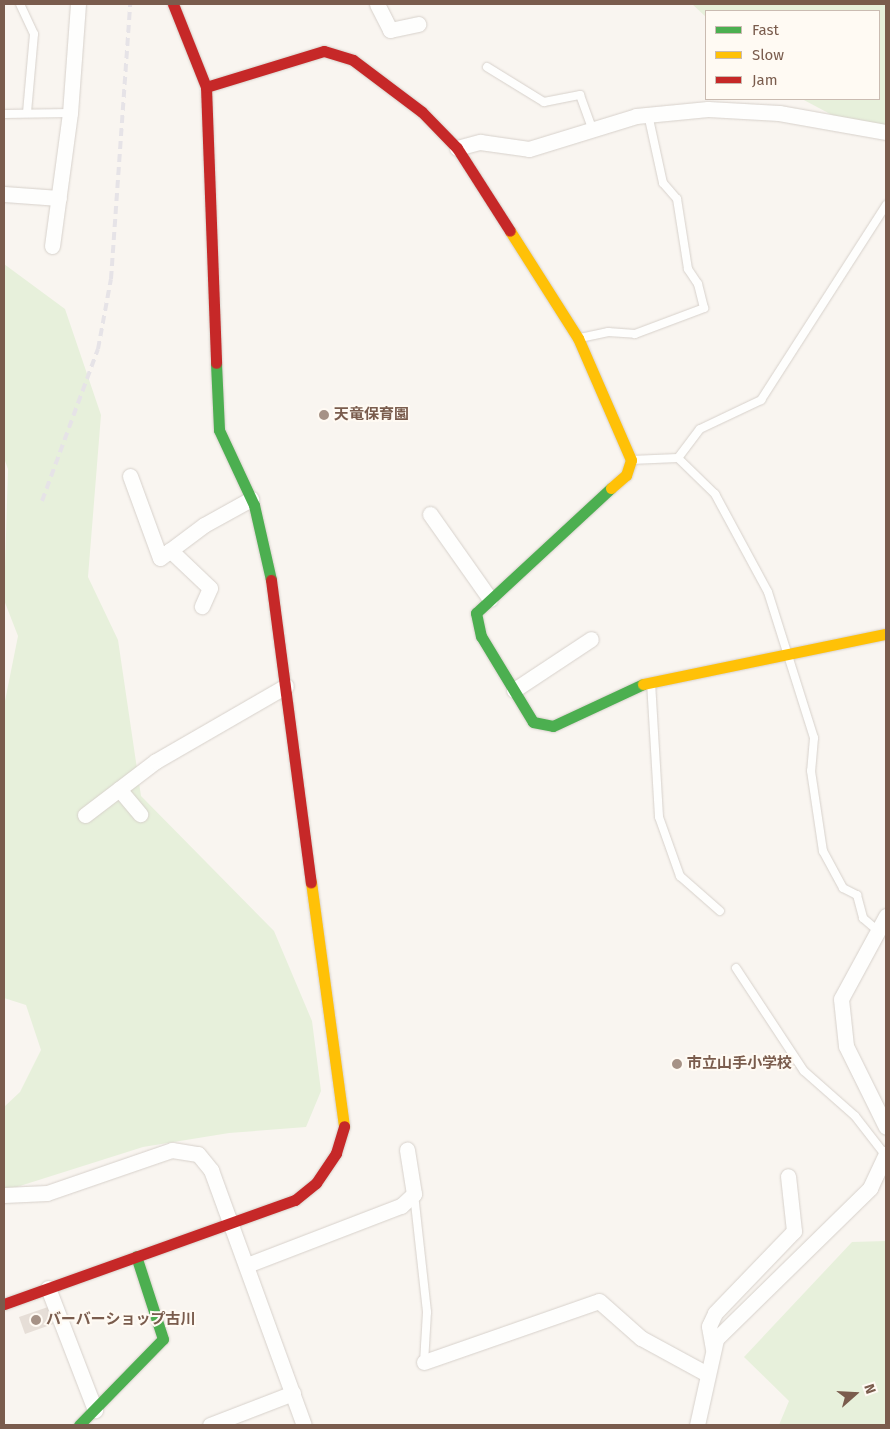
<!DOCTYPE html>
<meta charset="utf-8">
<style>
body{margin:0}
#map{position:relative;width:890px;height:1429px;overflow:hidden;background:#f9f5f0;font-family:"Fira Sans","Noto Sans JP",sans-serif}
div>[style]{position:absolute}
.green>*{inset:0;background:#e7f0db}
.building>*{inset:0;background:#e6ded7}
.roads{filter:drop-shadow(0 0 1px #d7d1cb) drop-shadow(0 0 1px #d7d1cb)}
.lane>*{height:8px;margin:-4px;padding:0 4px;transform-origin:4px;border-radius:4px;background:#fefefd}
.street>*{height:15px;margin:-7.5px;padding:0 7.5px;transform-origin:7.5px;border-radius:7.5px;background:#fefefd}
.fast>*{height:11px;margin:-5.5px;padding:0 5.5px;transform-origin:5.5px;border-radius:5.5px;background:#4caf50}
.slow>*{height:11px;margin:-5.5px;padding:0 5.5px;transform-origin:5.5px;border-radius:5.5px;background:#ffc107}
.jam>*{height:11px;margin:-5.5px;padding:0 5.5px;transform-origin:5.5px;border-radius:5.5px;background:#c62828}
.rail>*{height:4px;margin-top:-2px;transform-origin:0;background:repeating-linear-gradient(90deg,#e6e3e7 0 8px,transparent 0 13px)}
.dots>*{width:14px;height:14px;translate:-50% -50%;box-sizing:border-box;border:2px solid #fffaf3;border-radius:50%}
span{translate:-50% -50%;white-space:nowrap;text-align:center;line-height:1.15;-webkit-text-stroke:4px #fffaf3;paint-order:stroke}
.poi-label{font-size:15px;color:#7a5c4d;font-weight:700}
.left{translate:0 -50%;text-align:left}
.frame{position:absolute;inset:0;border:5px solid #7a5c4d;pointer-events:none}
.legend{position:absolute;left:705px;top:10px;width:175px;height:90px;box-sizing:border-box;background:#fffaf3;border:1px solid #cabbb1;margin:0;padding:6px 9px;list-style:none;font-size:15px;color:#7a5c4d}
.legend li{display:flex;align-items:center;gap:10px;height:25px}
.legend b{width:25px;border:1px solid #cabbb1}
.north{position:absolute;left:830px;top:1369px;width:50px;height:50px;-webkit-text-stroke:4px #fffaf3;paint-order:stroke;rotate:71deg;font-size:14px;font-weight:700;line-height:20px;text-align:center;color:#7a5c4d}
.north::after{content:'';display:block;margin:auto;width:18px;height:22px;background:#7a5c4d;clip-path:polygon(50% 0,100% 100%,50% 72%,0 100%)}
</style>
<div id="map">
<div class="green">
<div style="clip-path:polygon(692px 4px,885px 4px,886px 137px,864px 132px,802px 99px,879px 99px,879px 11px,706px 11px,706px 17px)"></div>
<div style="clip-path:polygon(4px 264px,65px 309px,101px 415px,88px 577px,118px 640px,141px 796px,274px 931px,312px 1021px,321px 1091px,306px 1127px,229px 1133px,143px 1147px,4px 1191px,4px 1107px,20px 1092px,41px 1050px,26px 1005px,4px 998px,4px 706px,18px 636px,4px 600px,8px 469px,4px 458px)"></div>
<div style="clip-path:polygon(886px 1241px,886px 1425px,779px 1425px,789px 1401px,744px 1357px,852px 1242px)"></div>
</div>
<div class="building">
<div style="clip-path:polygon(48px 1307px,53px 1324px,25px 1334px,19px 1317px)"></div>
</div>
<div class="roads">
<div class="lane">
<div style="left:20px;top:4px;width:33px;rotate:65deg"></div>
<div style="left:34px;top:34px;width:78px;rotate:95.1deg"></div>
<div style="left:487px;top:67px;width:67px;rotate:31.6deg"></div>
<div style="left:544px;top:102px;width:37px;rotate:-11deg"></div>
<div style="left:580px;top:95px;width:37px;rotate:70deg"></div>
<div style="left:4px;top:114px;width:66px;rotate:-0.9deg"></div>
<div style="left:580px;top:338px;width:29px;rotate:-12deg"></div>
<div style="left:608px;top:332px;width:27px;rotate:4deg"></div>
<div style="left:635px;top:334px;width:74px;rotate:-20.6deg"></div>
<div style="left:704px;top:308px;width:25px;rotate:-104deg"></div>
<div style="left:698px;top:284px;width:18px;rotate:-124deg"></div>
<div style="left:688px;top:269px;width:71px;rotate:-98.9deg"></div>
<div style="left:677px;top:199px;width:21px;rotate:-131deg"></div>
<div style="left:663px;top:183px;width:71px;rotate:-102.3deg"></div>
<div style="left:678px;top:458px;width:36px;rotate:-53deg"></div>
<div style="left:700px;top:429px;width:68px;rotate:-25.4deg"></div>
<div style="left:761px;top:400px;width:232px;rotate:-57.3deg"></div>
<div style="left:631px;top:460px;width:47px;rotate:-2.4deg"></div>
<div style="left:678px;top:458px;width:52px;rotate:44.2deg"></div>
<div style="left:715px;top:494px;width:111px;rotate:61.6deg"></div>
<div style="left:768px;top:592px;width:153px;rotate:72.5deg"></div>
<div style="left:814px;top:738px;width:33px;rotate:95deg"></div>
<div style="left:811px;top:771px;width:81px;rotate:81.5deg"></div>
<div style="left:823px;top:851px;width:42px;rotate:61.6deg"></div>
<div style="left:843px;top:888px;width:16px;rotate:27deg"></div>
<div style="left:857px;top:895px;width:24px;rotate:75deg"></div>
<div style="left:863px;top:918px;width:18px;rotate:41deg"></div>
<div style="left:651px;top:682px;width:135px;rotate:86.6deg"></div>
<div style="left:659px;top:817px;width:63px;rotate:70.4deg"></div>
<div style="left:680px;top:876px;width:53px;rotate:41.2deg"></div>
<div style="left:736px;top:968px;width:123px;rotate:56.6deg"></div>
<div style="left:804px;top:1071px;width:68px;rotate:41.4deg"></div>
<div style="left:855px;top:1116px;width:51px;rotate:52.2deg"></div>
<div style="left:414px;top:1194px;width:119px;rotate:83.7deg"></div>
<div style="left:427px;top:1312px;width:50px;rotate:93.4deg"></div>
</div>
<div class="street">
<div style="left:377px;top:4px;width:29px;rotate:63deg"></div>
<div style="left:390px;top:30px;width:29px;rotate:-12deg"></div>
<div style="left:457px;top:148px;width:24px;rotate:-15deg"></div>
<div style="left:480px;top:142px;width:49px;rotate:8.1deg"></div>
<div style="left:529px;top:149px;width:112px;rotate:-17.1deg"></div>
<div style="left:636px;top:116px;width:72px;rotate:-5.6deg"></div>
<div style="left:708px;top:109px;width:71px;rotate:3.2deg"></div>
<div style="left:779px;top:113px;width:109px;rotate:10.1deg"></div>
<div style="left:4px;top:194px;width:55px;rotate:4.2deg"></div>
<div style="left:52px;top:246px;width:134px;rotate:-82.3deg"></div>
<div style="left:70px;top:113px;width:109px;rotate:-85.8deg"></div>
<div style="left:130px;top:476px;width:87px;rotate:69.9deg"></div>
<div style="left:160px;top:558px;width:55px;rotate:-36.9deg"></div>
<div style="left:204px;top:525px;width:54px;rotate:-29deg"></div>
<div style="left:430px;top:514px;width:104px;rotate:54.8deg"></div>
<div style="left:170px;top:550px;width:55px;rotate:43.5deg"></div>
<div style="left:210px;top:588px;width:20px;rotate:114deg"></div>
<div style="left:514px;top:690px;width:92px;rotate:-33.5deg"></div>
<div style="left:119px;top:789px;width:33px;rotate:50deg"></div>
<div style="left:85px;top:815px;width:89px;rotate:-37.3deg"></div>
<div style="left:156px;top:761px;width:150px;rotate:-30deg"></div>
<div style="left:886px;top:916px;width:94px;rotate:118.5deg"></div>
<div style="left:841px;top:999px;width:47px;rotate:83.9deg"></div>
<div style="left:846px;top:1046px;width:90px;rotate:63.7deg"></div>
<div style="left:4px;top:1195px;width:43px;rotate:-2.7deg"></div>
<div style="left:47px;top:1193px;width:132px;rotate:-19deg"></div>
<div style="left:172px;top:1150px;width:26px;rotate:9deg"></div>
<div style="left:198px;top:1154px;width:21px;rotate:51deg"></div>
<div style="left:211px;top:1170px;width:271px;rotate:70deg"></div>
<div style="left:247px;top:1265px;width:165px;rotate:-21deg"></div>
<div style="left:401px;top:1206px;width:18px;rotate:-43deg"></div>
<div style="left:414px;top:1194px;width:45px;rotate:-99deg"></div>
<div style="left:48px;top:1288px;width:131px;rotate:68.9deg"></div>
<div style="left:713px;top:1349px;width:23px;rotate:-100deg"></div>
<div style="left:709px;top:1326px;width:14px;rotate:-65deg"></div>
<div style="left:715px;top:1313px;width:114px;rotate:-46.1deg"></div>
<div style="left:794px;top:1231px;width:55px;rotate:-96.2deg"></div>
<div style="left:424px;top:1362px;width:185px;rotate:-19.2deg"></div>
<div style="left:599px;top:1301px;width:56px;rotate:41.4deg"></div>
<div style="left:641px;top:1338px;width:75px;rotate:28.6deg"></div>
<div style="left:210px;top:1425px;width:89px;rotate:-21.1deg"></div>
<div style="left:697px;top:1425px;width:88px;rotate:-77.5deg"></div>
<div style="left:716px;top:1339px;width:216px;rotate:-44.4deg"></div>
<div style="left:870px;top:1188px;width:38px;rotate:-65deg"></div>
</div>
<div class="fast">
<div style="left:216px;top:363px;width:67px;rotate:87.4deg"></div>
<div style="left:219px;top:430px;width:83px;rotate:65deg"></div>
<div style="left:254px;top:505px;width:77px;rotate:77.2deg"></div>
<div style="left:611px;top:488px;width:184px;rotate:137.2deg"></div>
<div style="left:476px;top:613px;width:24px;rotate:78deg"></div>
<div style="left:481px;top:636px;width:100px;rotate:58.8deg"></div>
<div style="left:533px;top:722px;width:20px;rotate:11deg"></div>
<div style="left:553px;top:726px;width:99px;rotate:-25deg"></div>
<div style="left:79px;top:1425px;width:120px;rotate:-45.7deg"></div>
<div style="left:163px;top:1339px;width:87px;rotate:-108deg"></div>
</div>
<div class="slow">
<div style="left:510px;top:231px;width:127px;rotate:57.6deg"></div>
<div style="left:578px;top:338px;width:133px;rotate:66.5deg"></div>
<div style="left:631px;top:460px;width:16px;rotate:108deg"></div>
<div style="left:626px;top:475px;width:20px;rotate:139deg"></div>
<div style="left:643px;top:684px;width:247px;rotate:-11.7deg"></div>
<div style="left:311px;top:882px;width:246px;rotate:82.3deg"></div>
</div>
<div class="jam">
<div style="left:173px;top:4px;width:89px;rotate:68.3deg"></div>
<div style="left:206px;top:87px;width:276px;rotate:87.9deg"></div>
<div style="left:206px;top:87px;width:123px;rotate:-17deg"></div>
<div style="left:324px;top:51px;width:30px;rotate:17deg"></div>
<div style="left:353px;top:60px;width:86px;rotate:37deg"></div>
<div style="left:422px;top:112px;width:50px;rotate:45.8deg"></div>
<div style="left:457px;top:148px;width:98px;rotate:57.4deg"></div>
<div style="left:271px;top:580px;width:305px;rotate:82.5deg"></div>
<div style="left:4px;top:1304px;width:309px;rotate:-19.7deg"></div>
<div style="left:295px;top:1200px;width:27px;rotate:-39deg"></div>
<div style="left:316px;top:1183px;width:36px;rotate:-56deg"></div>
<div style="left:336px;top:1153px;width:28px;rotate:-73deg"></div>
</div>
</div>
<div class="rail">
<div style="left:42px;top:501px;width:162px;rotate:-69.8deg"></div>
<div style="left:98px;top:349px;width:71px;rotate:-79.5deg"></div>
<div style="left:111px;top:279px;width:276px;rotate:-86deg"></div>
</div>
<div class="dots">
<div style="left:324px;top:415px;background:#a69286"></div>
<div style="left:677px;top:1064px;background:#a69286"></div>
<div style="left:36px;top:1320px;background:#a69286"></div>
</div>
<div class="poi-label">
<span class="left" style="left:334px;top:415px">天竜保育園</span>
<span class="left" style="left:687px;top:1064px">市立山手小学校</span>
<span class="left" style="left:46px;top:1320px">バーバーショップ古川</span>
</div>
<div class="frame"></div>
<ul class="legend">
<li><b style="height:6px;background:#4caf50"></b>Fast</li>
<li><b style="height:6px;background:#ffc107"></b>Slow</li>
<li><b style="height:6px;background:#c62828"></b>Jam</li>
</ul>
<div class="north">N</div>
</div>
